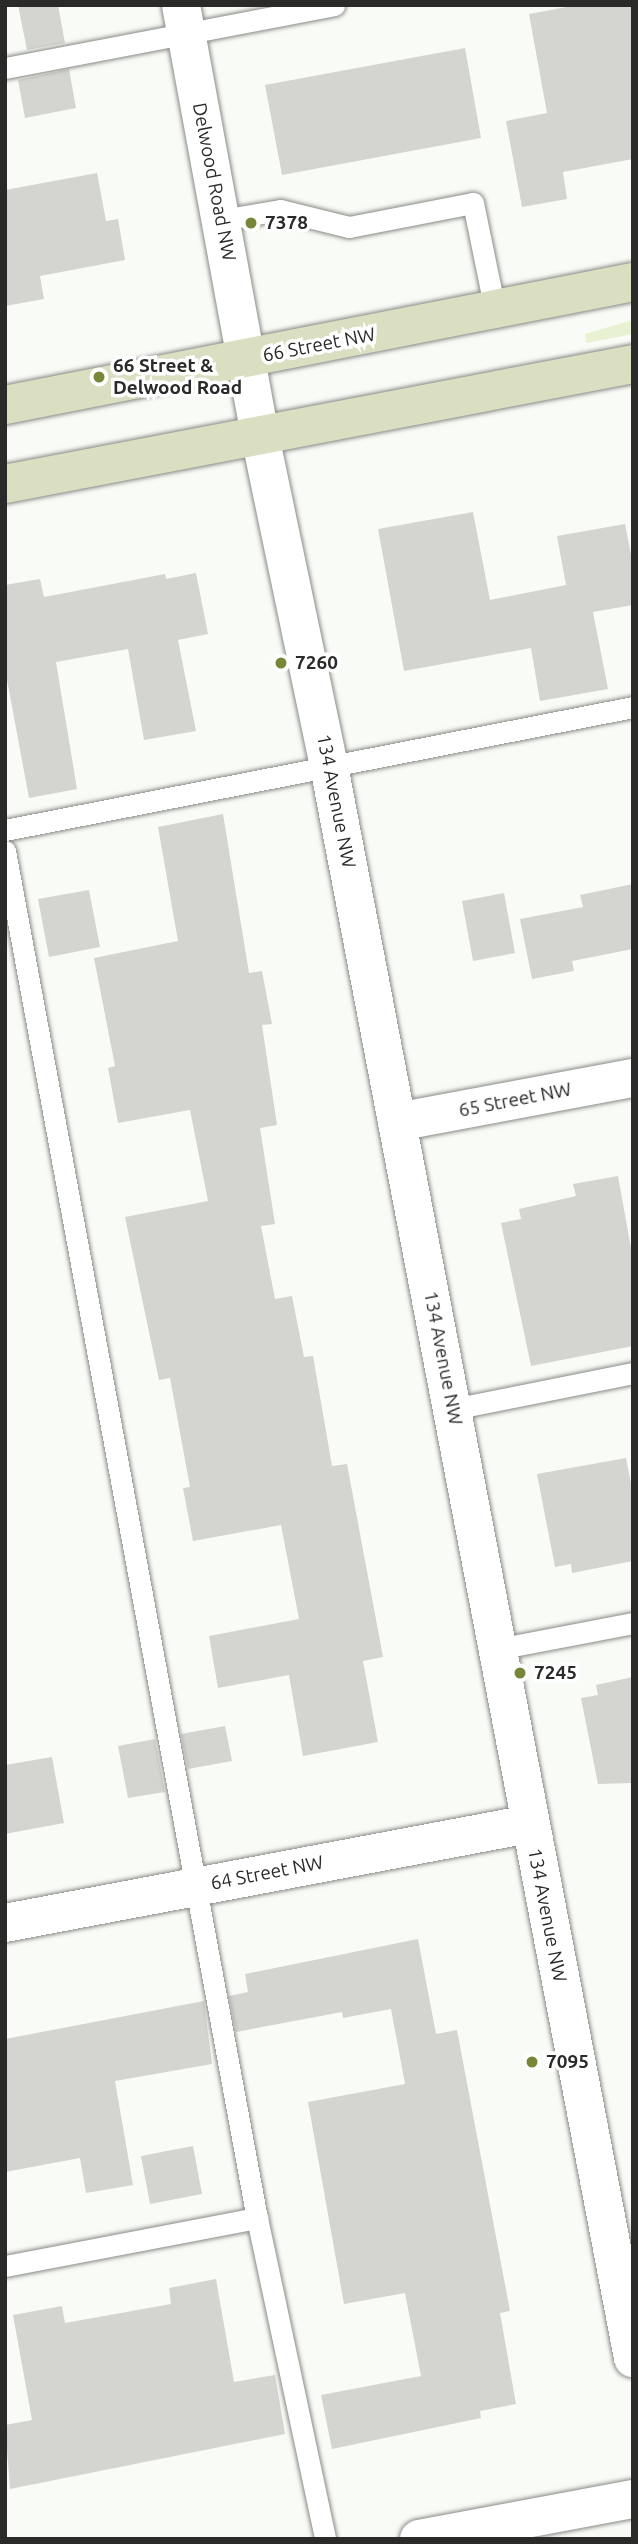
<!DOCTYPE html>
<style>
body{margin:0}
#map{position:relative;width:638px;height:2544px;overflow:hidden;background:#f9fbf6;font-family:Ubuntu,sans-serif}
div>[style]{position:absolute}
.green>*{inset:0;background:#e8f1d1}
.building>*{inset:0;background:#d4d5d1}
.roads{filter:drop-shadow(0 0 2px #898b87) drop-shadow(0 0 2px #898b87)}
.service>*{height:21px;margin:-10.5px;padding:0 10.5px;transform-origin:10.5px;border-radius:10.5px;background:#fff}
.minor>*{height:38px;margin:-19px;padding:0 19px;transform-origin:19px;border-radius:19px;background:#fff}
.tertiary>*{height:38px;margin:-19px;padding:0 19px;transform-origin:19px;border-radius:19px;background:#fff}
.secondary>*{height:38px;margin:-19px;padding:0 19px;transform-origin:19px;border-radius:19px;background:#d9dfc0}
.dots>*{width:19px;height:19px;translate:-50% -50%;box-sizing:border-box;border:4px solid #fff;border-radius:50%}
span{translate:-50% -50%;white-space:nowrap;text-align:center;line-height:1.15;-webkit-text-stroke:7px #fff;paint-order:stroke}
.street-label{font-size:19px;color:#2a2a29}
.poi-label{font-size:19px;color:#2a2a29;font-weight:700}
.left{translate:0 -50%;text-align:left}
.frame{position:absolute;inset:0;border:7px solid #2a2a29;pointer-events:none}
</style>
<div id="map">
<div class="green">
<div style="clip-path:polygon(633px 320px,633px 334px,586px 343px,585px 334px)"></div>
</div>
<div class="building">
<div style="clip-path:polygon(18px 5px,58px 5px,65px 43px,27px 50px)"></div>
<div style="clip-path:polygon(577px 5px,633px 5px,633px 159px,563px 172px,567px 199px,522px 207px,506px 121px,547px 113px,529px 14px)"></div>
<div style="clip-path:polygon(465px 48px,481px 138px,282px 175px,265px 85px)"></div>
<div style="clip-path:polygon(69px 69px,76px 108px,25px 118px,18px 80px)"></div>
<div style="clip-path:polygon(97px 173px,106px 221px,118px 219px,125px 260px,40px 276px,44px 299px,5px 306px,5px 190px)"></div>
<div style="clip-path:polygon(473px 512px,490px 600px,566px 585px,557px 536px,625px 524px,633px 565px,633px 605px,593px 612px,608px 689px,540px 701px,531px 648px,404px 671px,378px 529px)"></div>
<div style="clip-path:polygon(196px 573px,208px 634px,178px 640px,196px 731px,144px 740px,128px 649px,56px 662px,77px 789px,29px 798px,5px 669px,5px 585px,40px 579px,44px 597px,165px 574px,166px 579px)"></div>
<div style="clip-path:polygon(223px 814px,249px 973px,262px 971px,272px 1024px,262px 1025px,277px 1125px,260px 1128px,275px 1224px,261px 1226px,275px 1299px,292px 1296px,304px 1357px,313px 1356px,332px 1466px,347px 1464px,383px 1657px,363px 1661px,378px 1742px,303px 1756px,289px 1675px,218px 1688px,209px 1636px,299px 1619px,281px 1525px,193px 1541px,183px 1488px,190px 1487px,170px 1378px,159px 1380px,125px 1217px,208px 1201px,190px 1110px,118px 1123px,108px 1068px,115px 1066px,94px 958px,178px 941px,158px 827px)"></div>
<div style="clip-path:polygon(633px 884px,633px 949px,572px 961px,574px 971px,532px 979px,520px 919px,583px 907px,580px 895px)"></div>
<div style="clip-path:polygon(89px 890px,100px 947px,49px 957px,38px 899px)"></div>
<div style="clip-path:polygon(504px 893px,515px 953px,473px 961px,462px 901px)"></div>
<div style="clip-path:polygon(618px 1176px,633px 1259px,633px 1346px,531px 1366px,501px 1223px,521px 1219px,519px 1209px,576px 1196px,573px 1184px)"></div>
<div style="clip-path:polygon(626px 1458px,633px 1494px,633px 1561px,572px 1573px,571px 1564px,555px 1567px,537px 1474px)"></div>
<div style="clip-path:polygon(633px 1677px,633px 1783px,598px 1784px,581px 1698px,598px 1695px,596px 1685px)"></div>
<div style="clip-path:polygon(225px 1726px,232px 1761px,188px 1769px,181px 1734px)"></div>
<div style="clip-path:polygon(155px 1739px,165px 1792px,128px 1798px,118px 1746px)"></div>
<div style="clip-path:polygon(52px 1757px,64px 1823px,5px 1834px,5px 1765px)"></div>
<div style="clip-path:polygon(418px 1939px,436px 2034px,457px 2030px,510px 2311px,500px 2313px,516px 2404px,480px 2411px,481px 2418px,332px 2449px,321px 2395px,421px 2376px,405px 2293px,344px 2304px,308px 2102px,405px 2084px,391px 2009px,343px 2018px,342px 2012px,236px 2032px,229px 1996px,248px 1992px,245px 1974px)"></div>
<div style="clip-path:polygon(204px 2001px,212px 2064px,115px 2081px,133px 2185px,86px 2193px,80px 2158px,5px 2172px,5px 2039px)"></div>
<div style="clip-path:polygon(193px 2146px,202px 2194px,150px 2204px,141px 2156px)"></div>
<div style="clip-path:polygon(216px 2279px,234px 2382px,275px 2375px,285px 2434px,10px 2489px,5px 2425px,32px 2420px,13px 2315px,62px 2306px,65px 2323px,171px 2304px,169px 2288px)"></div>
</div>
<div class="roads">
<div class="service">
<div style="left:5px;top:68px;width:335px;rotate:-10.8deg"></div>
<div style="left:221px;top:220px;width:60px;rotate:-9.6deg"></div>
<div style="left:280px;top:210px;width:71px;rotate:13.8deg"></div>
<div style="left:349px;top:227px;width:126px;rotate:-11deg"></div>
<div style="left:473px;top:203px;width:109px;rotate:78.4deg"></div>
<div style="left:5px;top:830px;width:640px;rotate:-11.08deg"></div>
<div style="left:5px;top:851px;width:1390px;rotate:79.56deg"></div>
<div style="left:257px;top:2218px;width:328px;rotate:78deg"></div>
<div style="left:453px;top:1409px;width:184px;rotate:-11.3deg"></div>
<div style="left:497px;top:1649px;width:138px;rotate:-10.8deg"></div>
<div style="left:5px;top:2266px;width:257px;rotate:-10.8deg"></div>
</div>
<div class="minor">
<div style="left:397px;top:1122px;width:240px;rotate:-10.6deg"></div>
<div style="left:5px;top:1923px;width:533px;rotate:-10.7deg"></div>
<div style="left:419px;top:2539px;width:218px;rotate:-10.6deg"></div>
</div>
<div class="tertiary">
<div style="left:181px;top:5px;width:438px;rotate:79.6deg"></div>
<div style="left:260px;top:436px;width:337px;rotate:78.2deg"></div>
<div style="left:329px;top:766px;width:1621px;rotate:79.19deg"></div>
</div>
<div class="secondary">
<div style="left:5px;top:405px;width:640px;rotate:-11.08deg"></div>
<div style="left:5px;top:484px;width:639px;rotate:-10.82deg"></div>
</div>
</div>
<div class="dots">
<div style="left:251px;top:223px;background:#768838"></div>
<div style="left:99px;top:377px;background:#768838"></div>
<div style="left:281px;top:663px;background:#768838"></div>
<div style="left:520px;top:1673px;background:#768838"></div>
<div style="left:532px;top:2062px;background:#768838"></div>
</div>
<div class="street-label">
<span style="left:214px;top:182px;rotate:79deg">Delwood Road NW</span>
<span style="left:319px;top:345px;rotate:-11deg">66 Street NW</span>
<span style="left:336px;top:801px;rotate:79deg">134 Avenue NW</span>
<span style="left:515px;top:1100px;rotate:-11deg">65 Street NW</span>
<span style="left:443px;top:1358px;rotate:79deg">134 Avenue NW</span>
<span style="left:267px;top:1873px;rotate:-11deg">64 Street NW</span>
<span style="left:547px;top:1915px;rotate:79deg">134 Avenue NW</span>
</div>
<div class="poi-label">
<span class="left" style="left:265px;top:223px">7378</span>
<span class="left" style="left:113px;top:377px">66 Street &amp;<br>Delwood Road</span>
<span class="left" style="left:295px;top:663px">7260</span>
<span class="left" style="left:534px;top:1673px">7245</span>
<span class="left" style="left:546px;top:2062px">7095</span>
</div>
<div class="frame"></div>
</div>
